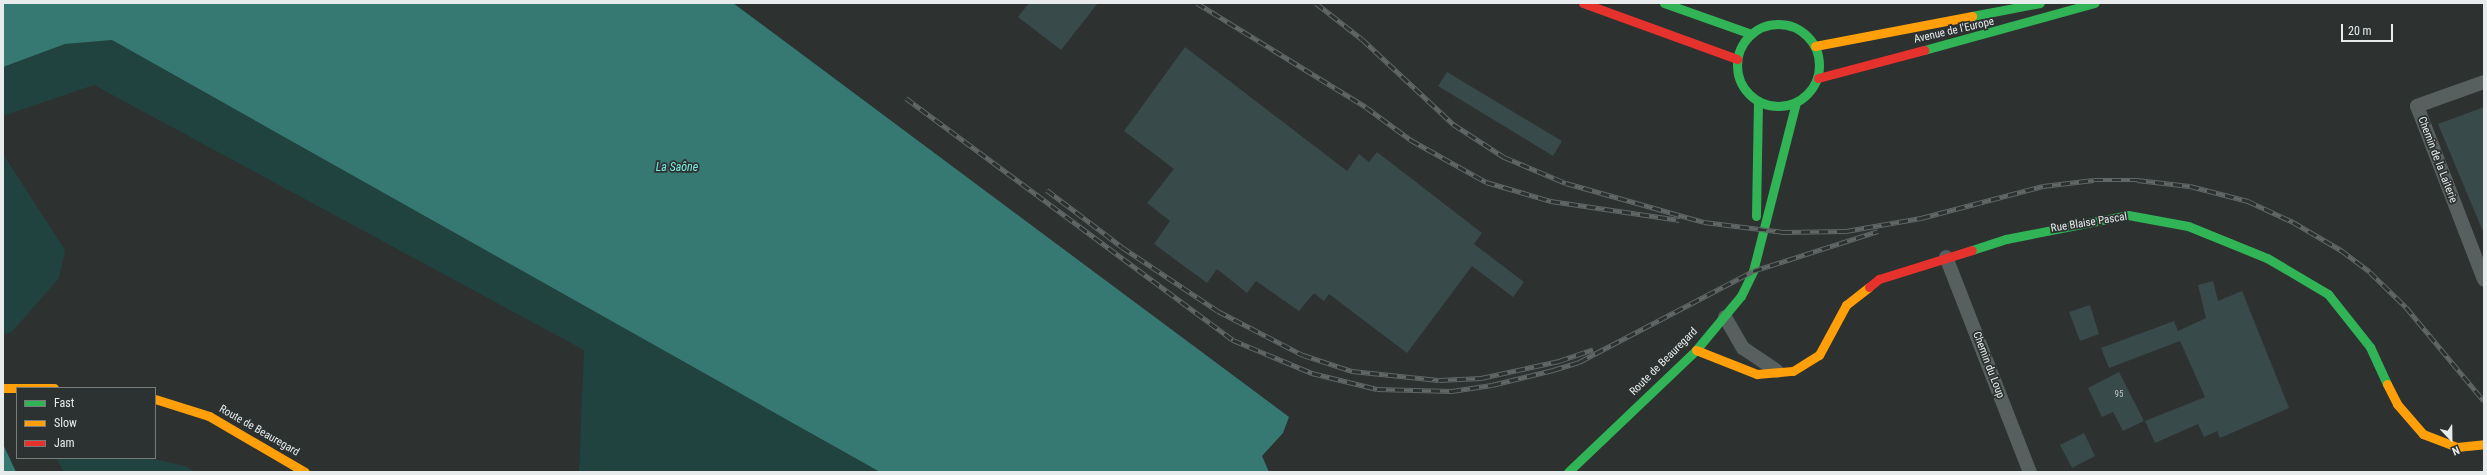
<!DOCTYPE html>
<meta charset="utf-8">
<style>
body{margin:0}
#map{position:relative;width:2487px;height:475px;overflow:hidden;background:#2d3130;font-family:"Roboto Condensed",sans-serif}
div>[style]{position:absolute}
.green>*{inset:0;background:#214340}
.water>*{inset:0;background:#357972}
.building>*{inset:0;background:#384a49}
.street>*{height:14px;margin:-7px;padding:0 7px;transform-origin:7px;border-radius:7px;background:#57605f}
.fast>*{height:9px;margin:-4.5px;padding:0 4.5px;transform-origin:4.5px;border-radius:4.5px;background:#30b455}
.fast>.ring{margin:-4.5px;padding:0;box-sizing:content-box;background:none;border:9px solid #30b455;border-radius:50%}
.slow>*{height:9px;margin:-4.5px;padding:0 4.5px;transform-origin:4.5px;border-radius:4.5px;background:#ff9f0a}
.jam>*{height:9px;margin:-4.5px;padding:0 4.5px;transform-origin:4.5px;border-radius:4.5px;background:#e5322d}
.rail>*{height:4.5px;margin-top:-2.25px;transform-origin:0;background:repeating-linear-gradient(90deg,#2c3231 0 9px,#616766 0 18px);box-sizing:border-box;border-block:1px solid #616766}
span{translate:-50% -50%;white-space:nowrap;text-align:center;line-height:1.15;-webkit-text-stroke:3.5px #2c3231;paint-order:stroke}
.number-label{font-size:9px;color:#bbc3c2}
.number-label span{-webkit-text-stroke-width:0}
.street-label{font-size:11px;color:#e7ebeb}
.water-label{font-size:12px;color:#7dede2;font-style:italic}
.frame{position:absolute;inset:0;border:4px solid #e7ebeb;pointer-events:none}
.legend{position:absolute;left:16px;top:387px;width:140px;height:72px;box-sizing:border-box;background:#2c3231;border:1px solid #777c7b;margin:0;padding:5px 7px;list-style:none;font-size:12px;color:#e7ebeb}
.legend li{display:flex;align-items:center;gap:8px;height:20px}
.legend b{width:20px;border:1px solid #777c7b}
.north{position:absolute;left:2431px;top:419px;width:40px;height:40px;-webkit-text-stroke:3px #2c3231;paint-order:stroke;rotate:158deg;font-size:11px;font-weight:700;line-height:16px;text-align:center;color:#e7ebeb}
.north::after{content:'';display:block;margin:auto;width:14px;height:18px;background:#e7ebeb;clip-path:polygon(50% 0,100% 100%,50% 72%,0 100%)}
.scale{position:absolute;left:2341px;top:24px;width:52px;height:18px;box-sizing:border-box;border:2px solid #e7ebeb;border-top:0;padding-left:5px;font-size:12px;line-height:14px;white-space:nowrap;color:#e7ebeb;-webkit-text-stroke:3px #2c3231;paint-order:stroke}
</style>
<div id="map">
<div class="green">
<div style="clip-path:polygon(112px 40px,880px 472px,579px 472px,584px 350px,94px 85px,3px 116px,3px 67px,65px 44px)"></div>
<div style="clip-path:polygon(3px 154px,65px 250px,59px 278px,12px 332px,3px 335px)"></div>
<div style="clip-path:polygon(56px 458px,150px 458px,185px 466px,196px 472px,64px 472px)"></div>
</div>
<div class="water">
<div style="clip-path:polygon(3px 3px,733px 3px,1289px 417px,1283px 433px,1262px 456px,1269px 472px,880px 472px,112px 40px,65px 44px,3px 67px)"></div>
<div style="clip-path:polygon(3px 444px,16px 472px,17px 472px,3px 472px)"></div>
</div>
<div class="building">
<div style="clip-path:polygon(1029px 3px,1098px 3px,1061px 50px,1018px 17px)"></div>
<div style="clip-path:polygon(1185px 47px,1347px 171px,1359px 154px,1369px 162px,1377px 152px,1482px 233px,1474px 244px,1524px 282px,1513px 297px,1472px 266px,1407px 353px,1329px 294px,1324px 301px,1314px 293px,1299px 311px,1256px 281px,1247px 293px,1217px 269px,1207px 283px,1154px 244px,1170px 221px,1147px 203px,1174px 169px,1124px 131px)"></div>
<div style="clip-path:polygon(1447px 72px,1562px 141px,1553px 156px,1438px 86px)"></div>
<div style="clip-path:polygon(2484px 107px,2484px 234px,2438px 124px)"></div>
<div style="clip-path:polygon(2213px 281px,2218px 301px,2242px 291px,2289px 408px,2220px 438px,2217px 431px,2204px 437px,2198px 424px,2155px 443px,2145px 421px,2205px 397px,2180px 341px,2109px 368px,2101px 348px,2174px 321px,2178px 331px,2206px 318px,2198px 285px)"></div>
<div style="clip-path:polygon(2090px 305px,2099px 334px,2080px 341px,2069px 312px)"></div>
<div style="clip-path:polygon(2119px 372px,2144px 421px,2123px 431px,2113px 412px,2102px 417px,2088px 388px)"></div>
<div style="clip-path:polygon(2084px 433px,2095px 456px,2072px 468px,2060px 445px)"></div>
</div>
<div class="street">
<div style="left:2484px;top:82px;width:71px;rotate:160.3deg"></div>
<div style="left:2417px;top:106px;width:186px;rotate:68.9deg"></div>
<div style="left:1946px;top:257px;width:231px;rotate:68.7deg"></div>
<div style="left:1725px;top:317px;width:36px;rotate:60deg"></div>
<div style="left:1743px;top:348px;width:41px;rotate:34.1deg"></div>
</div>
<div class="fast">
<div style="left:1664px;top:3px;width:92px;rotate:19.6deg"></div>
<div style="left:1972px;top:16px;width:69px;rotate:-10.8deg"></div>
<div class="ring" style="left:1737px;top:24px;width:73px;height:73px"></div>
<div style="left:1924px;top:50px;width:177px;rotate:-15.4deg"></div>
<div style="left:1756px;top:216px;width:115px;rotate:-89deg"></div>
<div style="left:1972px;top:250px;width:36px;rotate:-18deg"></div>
<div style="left:2006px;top:239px;width:124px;rotate:-11.1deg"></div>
<div style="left:2128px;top:215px;width:61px;rotate:10.4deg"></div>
<div style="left:2188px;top:226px;width:85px;rotate:22.1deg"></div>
<div style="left:2267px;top:258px;width:71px;rotate:30.5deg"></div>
<div style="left:2328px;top:294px;width:68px;rotate:51.6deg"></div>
<div style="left:2370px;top:347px;width:41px;rotate:65.3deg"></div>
<div style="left:1568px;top:472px;width:177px;rotate:-43.6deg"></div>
<div style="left:1696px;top:350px;width:70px;rotate:-50.2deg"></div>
<div style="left:1741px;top:296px;width:28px;rotate:-64deg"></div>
<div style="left:1753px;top:271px;width:174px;rotate:-75.7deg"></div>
</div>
<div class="slow">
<div style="left:1815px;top:46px;width:160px;rotate:-10.8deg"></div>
<div style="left:1696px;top:350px;width:66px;rotate:21.5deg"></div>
<div style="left:1757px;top:374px;width:36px;rotate:-5deg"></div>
<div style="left:1793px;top:371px;width:31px;rotate:-32deg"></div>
<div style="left:1819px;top:355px;width:57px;rotate:-61.6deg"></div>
<div style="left:1846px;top:305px;width:29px;rotate:-38deg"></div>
<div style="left:2387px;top:384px;width:22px;rotate:63deg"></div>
<div style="left:2397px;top:404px;width:40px;rotate:49deg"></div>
<div style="left:2423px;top:434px;width:36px;rotate:21deg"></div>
<div style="left:2457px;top:447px;width:27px;rotate:-6deg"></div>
<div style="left:3px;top:388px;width:51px"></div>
<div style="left:155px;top:399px;width:57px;rotate:17.5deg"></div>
<div style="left:209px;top:416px;width:111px;rotate:30.3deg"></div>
</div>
<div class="jam">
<div style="left:1583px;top:3px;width:164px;rotate:20deg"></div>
<div style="left:1818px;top:78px;width:110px;rotate:-14.8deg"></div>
<div style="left:1869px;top:287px;width:13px;rotate:-39deg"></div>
<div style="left:1879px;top:279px;width:97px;rotate:-17.3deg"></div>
</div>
<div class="rail">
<div style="left:1197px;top:3px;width:198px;rotate:31.6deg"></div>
<div style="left:1366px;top:107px;width:56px;rotate:36.3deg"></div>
<div style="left:1411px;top:140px;width:86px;rotate:29.2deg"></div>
<div style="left:1486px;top:182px;width:68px;rotate:16.3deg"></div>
<div style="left:1551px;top:201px;width:130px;rotate:8.4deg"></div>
<div style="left:1316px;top:3px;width:58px;rotate:38deg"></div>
<div style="left:1362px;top:39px;width:125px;rotate:43deg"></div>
<div style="left:1453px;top:124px;width:61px;rotate:32.9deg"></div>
<div style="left:1504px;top:157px;width:67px;rotate:22.8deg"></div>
<div style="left:1566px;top:183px;width:143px;rotate:15.8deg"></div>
<div style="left:1704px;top:222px;width:80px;rotate:7.2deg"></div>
<div style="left:1783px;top:232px;width:63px;rotate:-0.9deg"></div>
<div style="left:1846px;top:231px;width:76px;rotate:-9.8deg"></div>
<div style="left:1921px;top:218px;width:126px;rotate:-14.7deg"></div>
<div style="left:2043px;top:186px;width:51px;rotate:-6.7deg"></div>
<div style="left:2094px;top:180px;width:43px"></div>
<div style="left:2137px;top:180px;width:53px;rotate:6.5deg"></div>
<div style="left:2190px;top:186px;width:60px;rotate:14.5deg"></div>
<div style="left:2248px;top:201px;width:50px;rotate:25deg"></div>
<div style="left:2293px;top:222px;width:56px;rotate:30.3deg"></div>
<div style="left:2341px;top:250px;width:36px;rotate:37deg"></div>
<div style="left:2370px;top:272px;width:50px;rotate:44.2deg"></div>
<div style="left:2406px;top:307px;width:122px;rotate:50.3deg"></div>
<div style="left:906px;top:98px;width:407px;rotate:36.5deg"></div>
<div style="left:1233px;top:340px;width:86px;rotate:22.7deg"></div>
<div style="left:1312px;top:373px;width:67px;rotate:13.8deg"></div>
<div style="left:1377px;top:389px;width:75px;rotate:1.5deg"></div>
<div style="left:1452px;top:391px;width:40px;rotate:-8.5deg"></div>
<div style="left:1492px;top:385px;width:63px;rotate:-13.8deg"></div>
<div style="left:1553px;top:370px;width:27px;rotate:-17deg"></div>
<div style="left:1579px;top:362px;width:196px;rotate:-27.6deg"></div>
<div style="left:1753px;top:271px;width:131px;rotate:-17.7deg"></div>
<div style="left:1047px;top:190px;width:94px;rotate:37.2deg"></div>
<div style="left:1122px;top:247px;width:115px;rotate:33.7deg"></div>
<div style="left:1218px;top:311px;width:96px;rotate:27.4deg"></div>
<div style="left:1303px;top:355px;width:52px;rotate:18.1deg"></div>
<div style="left:1352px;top:371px;width:87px;rotate:5.9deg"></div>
<div style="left:1439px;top:380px;width:42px;rotate:-2.7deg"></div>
<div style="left:1481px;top:378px;width:80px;rotate:-12.3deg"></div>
<div style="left:1559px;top:361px;width:36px;rotate:-19deg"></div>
</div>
<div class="number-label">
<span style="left:2119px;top:394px">95</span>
</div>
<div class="street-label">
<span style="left:1954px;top:31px;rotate:-13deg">Avenue de l'Europe</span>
<span style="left:2437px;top:160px;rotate:69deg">Chemin de la Laiterie</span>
<span style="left:2089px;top:223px;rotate:-9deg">Rue Blaise Pascal</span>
<span style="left:1664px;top:362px;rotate:-45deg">Route de Beauregard</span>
<span style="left:1988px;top:365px;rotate:69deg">Chemin du Loup</span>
<span style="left:259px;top:431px;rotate:30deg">Route de Beauregard</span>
</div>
<div class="water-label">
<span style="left:677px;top:168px">La Saône</span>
</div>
<div class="frame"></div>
<ul class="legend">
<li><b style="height:5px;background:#30b455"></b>Fast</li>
<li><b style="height:5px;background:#ff9f0a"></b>Slow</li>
<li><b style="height:5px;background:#e5322d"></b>Jam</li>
</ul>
<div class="north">N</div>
<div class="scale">20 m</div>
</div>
